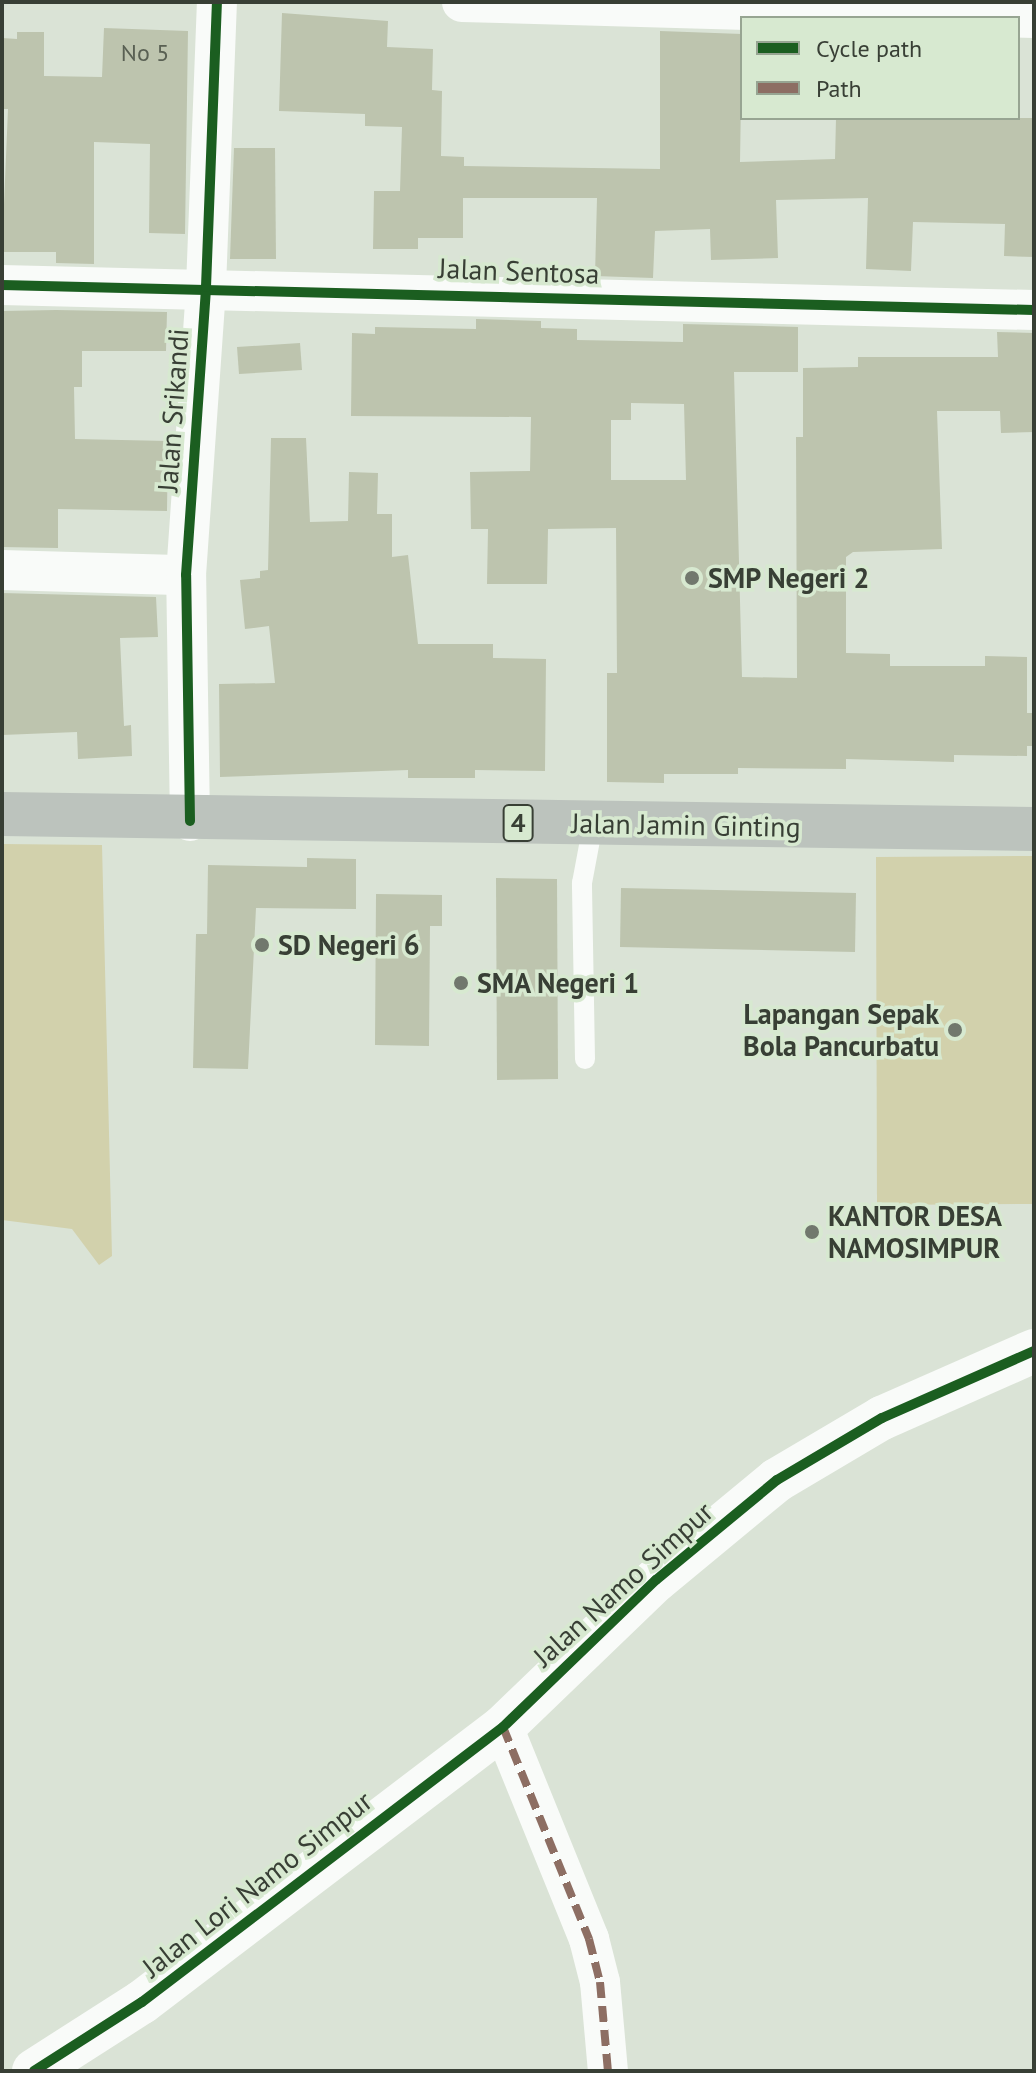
<!DOCTYPE html>
<style>
body{margin:0}
#map{position:relative;width:1036px;height:2073px;overflow:hidden;background:#dae3d6;font-family:"PT Sans",sans-serif}
div>[style]{position:absolute}
.green>*{inset:0;background:#d2d1ac}
.building>*{inset:0;background:#bdc4ae}
.service>*{height:20px;margin:-10px;padding:0 10px;transform-origin:10px;border-radius:10px;background:#f9fbf9}
.minor>*{height:40px;margin:-20px;padding:0 20px;transform-origin:20px;border-radius:20px;background:#f9fbf9}
.tertiary>*{height:44px;margin:-22px;padding:0 22px;transform-origin:22px;border-radius:22px;background:#f9fbf9}
.trunk>*{height:44px;margin:-22px;padding:0 22px;transform-origin:22px;border-radius:22px;background:#bcc3bd}
.quiet>*{height:8px;margin-top:-4px;transform-origin:0;background:repeating-linear-gradient(90deg,#8d6e63 0 16px,transparent 0 24px)}
.cycleway>*{height:10px;margin:-5px;padding:0 5px;transform-origin:5px;border-radius:5px;background:#1b5e20}
.dots>*{width:22px;height:22px;translate:-50% -50%;box-sizing:border-box;border:4px solid #d7e9d0;border-radius:50%}
span{translate:-50% -50%;white-space:nowrap;text-align:center;line-height:1.15;-webkit-text-stroke:7px #d7e9d0;paint-order:stroke}
.number-label{font-size:24px;color:#596053}
.number-label span{-webkit-text-stroke-width:0}
.shield-label span{padding:2px 6px;background:#d7e9d0;border:2px solid;border-radius:6px;-webkit-text-stroke-width:0}
.shield-label{font-size:26px;color:#383f35;font-weight:700}
.street-label{font-size:28px;color:#383f35}
.poi-label{font-size:28px;color:#383f35;font-weight:700}
.left{translate:0 -50%;text-align:left}
.right{translate:-100% -50%;text-align:right}
.frame{position:absolute;inset:0;border:4px solid #383f35;pointer-events:none}
.legend{position:absolute;left:740px;top:16px;width:280px;height:104px;box-sizing:border-box;background:#d7e9d0;border:2px solid #97a592;margin:0;padding:10px 14px;list-style:none;font-size:24px;color:#383f35}
.legend li{display:flex;align-items:center;gap:16px;height:40px}
.legend b{width:40px;border:2px solid #97a592}
</style>
<div id="map">
<div class="green">
<div style="clip-path:polygon(2px 844px,102px 845px,112px 1256px,99px 1265px,72px 1229px,2px 1220px)"></div>
<div style="clip-path:polygon(1034px 856px,1034px 1204px,877px 1205px,876px 857px)"></div>
</div>
<div class="building">
<div style="clip-path:polygon(282px 13px,388px 21px,387px 47px,433px 49px,432px 90px,442px 91px,441px 156px,464px 157px,464px 166px,660px 169px,660px 31px,742px 34px,740px 162px,835px 159px,836px 118px,1034px 118px,1034px 257px,1004px 256px,1005px 224px,913px 222px,911px 271px,866px 269px,868px 198px,776px 200px,778px 258px,711px 260px,710px 229px,655px 231px,653px 278px,595px 276px,597px 198px,463px 198px,463px 238px,418px 238px,418px 249px,373px 249px,374px 191px,400px 191px,402px 127px,365px 126px,365px 114px,279px 111px)"></div>
<div style="clip-path:polygon(104px 28px,188px 31px,185px 234px,149px 233px,150px 144px,94px 142px,94px 264px,56px 263px,56px 252px,2px 252px,8px 109px,2px 109px,2px 38px,17px 39px,17px 32px,44px 32px,44px 76px,102px 77px)"></div>
<div style="clip-path:polygon(234px 148px,275px 148px,276px 259px,230px 259px)"></div>
<div style="clip-path:polygon(56px 310px,167px 312px,166px 351px,82px 351px,82px 387px,74px 387px,75px 439px,168px 441px,167px 511px,58px 509px,58px 548px,2px 547px,2px 311px)"></div>
<div style="clip-path:polygon(evenodd,476px 319px,541px 321px,541px 328px,577px 329px,577px 340px,683px 342px,683px 324px,798px 327px,798px 372px,734px 372px,742px 677px,797px 678px,796px 437px,803px 437px,803px 368px,858px 367px,858px 357px,998px 357px,997px 332px,1034px 333px,1034px 432px,1001px 433px,1000px 411px,937px 411px,942px 549px,853px 552px,846px 557px,846px 653px,890px 654px,890px 666px,985px 666px,985px 656px,1027px 657px,1027px 713px,1034px 713px,1034px 746px,1027px 746px,1027px 756px,954px 755px,954px 762px,846px 759px,846px 769px,738px 768px,738px 774px,664px 774px,664px 783px,607px 782px,607px 673px,617px 673px,616px 528px,548px 529px,547px 584px,487px 584px,488px 529px,471px 529px,470px 472px,530px 471px,531px 417px,351px 416px,352px 333px,375px 334px,375px 327px,476px 329px,476px 319px,631px 403px,684px 404px,686px 480px,611px 480px,611px 420px,631px 420px,631px 403px)"></div>
<div style="clip-path:polygon(300px 343px,302px 370px,239px 374px,237px 347px)"></div>
<div style="clip-path:polygon(271px 438px,306px 438px,310px 522px,348px 521px,349px 472px,378px 473px,377px 514px,392px 514px,392px 557px,408px 555px,418px 644px,493px 644px,493px 658px,546px 659px,545px 771px,475px 770px,475px 778px,408px 778px,408px 770px,220px 777px,219px 684px,275px 683px,269px 626px,245px 629px,240px 580px,260px 578px,260px 571px,268px 570px)"></div>
<div style="clip-path:polygon(2px 593px,156px 597px,158px 637px,120px 638px,124px 726px,131px 725px,132px 756px,78px 759px,77px 732px,2px 735px)"></div>
<div style="clip-path:polygon(307px 858px,356px 859px,356px 909px,256px 908px,248px 1069px,193px 1068px,196px 934px,207px 934px,208px 865px,307px 867px)"></div>
<div style="clip-path:polygon(496px 878px,557px 879px,558px 1079px,497px 1080px)"></div>
<div style="clip-path:polygon(621px 888px,856px 893px,855px 952px,620px 947px)"></div>
<div style="clip-path:polygon(376px 894px,442px 895px,442px 926px,430px 926px,429px 1046px,375px 1045px)"></div>
</div>
<div class="service">
<div style="left:585px;top:1059px;width:176px;rotate:-91deg"></div>
<div style="left:582px;top:883px;width:60px;rotate:-79.4deg"></div>
</div>
<div class="minor">
<div style="left:462px;top:2px;width:572px;rotate:1.6deg"></div>
<div style="left:2px;top:285px;width:1032px;rotate:1.39deg"></div>
<div style="left:2px;top:570px;width:184px;rotate:1.6deg"></div>
<div style="left:190px;top:821px;width:246px;rotate:-90.9deg"></div>
<div style="left:186px;top:575px;width:289px;rotate:-86deg"></div>
<div style="left:206px;top:287px;width:285px;rotate:-87.8deg"></div>
<div style="left:503px;top:1727px;width:229px;rotate:67.9deg"></div>
<div style="left:589px;top:1939px;width:44px;rotate:75.7deg"></div>
<div style="left:600px;top:1982px;width:89px;rotate:84.9deg"></div>
</div>
<div class="tertiary">
<div style="left:34px;top:2071px;width:128px;rotate:-32.6deg"></div>
<div style="left:142px;top:2002px;width:454px;rotate:-37.3deg"></div>
<div style="left:503px;top:1727px;width:212px;rotate:-43.9deg"></div>
<div style="left:656px;top:1580px;width:157px;rotate:-39.6deg"></div>
<div style="left:777px;top:1480px;width:122px;rotate:-30.6deg"></div>
<div style="left:882px;top:1418px;width:166px;rotate:-23.8deg"></div>
</div>
<div class="trunk">
<div style="left:2px;top:814px;width:1032px;rotate:0.83deg"></div>
</div>
<div class="quiet">
<div style="left:503px;top:1727px;width:229px;rotate:67.9deg"></div>
<div style="left:589px;top:1939px;width:44px;rotate:75.7deg"></div>
<div style="left:600px;top:1982px;width:89px;rotate:84.9deg"></div>
</div>
<div class="cycleway">
<div style="left:2px;top:285px;width:1032px;rotate:1.39deg"></div>
<div style="left:190px;top:821px;width:246px;rotate:-90.9deg"></div>
<div style="left:186px;top:575px;width:289px;rotate:-86deg"></div>
<div style="left:206px;top:287px;width:285px;rotate:-87.8deg"></div>
<div style="left:34px;top:2071px;width:128px;rotate:-32.6deg"></div>
<div style="left:142px;top:2002px;width:454px;rotate:-37.3deg"></div>
<div style="left:503px;top:1727px;width:212px;rotate:-43.9deg"></div>
<div style="left:656px;top:1580px;width:157px;rotate:-39.6deg"></div>
<div style="left:777px;top:1480px;width:122px;rotate:-30.6deg"></div>
<div style="left:882px;top:1418px;width:166px;rotate:-23.8deg"></div>
</div>
<div class="dots">
<div style="left:692px;top:578px;background:#71786d"></div>
<div style="left:262px;top:945px;background:#71786d"></div>
<div style="left:461px;top:983px;background:#71786d"></div>
<div style="left:955px;top:1030px;background:#71786d"></div>
<div style="left:812px;top:1232px;background:#71786d"></div>
</div>
<div class="number-label">
<span style="left:145px;top:53px">No 5</span>
</div>
<div class="shield-label">
<span style="left:518px;top:823px">4</span>
</div>
<div class="street-label">
<span style="left:519px;top:271px;rotate:2deg">Jalan Sentosa</span>
<span style="left:173px;top:410px;rotate:-86deg">Jalan Srikandi</span>
<span style="left:686px;top:825px;rotate:1deg">Jalan Jamin Ginting</span>
<span style="left:623px;top:1584px;rotate:-42deg">Jalan Namo Simpur</span>
<span style="left:257px;top:1884px;rotate:-38deg">Jalan Lori Namo Simpur</span>
</div>
<div class="poi-label">
<span class="left" style="left:708px;top:578px">SMP Negeri 2</span>
<span class="left" style="left:278px;top:945px">SD Negeri 6</span>
<span class="left" style="left:477px;top:983px">SMA Negeri 1</span>
<span class="right" style="left:939px;top:1030px">Lapangan Sepak<br>Bola Pancurbatu</span>
<span class="left" style="left:828px;top:1232px">KANTOR DESA<br>NAMOSIMPUR</span>
</div>
<div class="frame"></div>
<ul class="legend">
<li><b style="height:10px;background:#1b5e20"></b>Cycle path</li>
<li><b style="height:10px;background:#8d6e63"></b>Path</li>
</ul>
</div>
